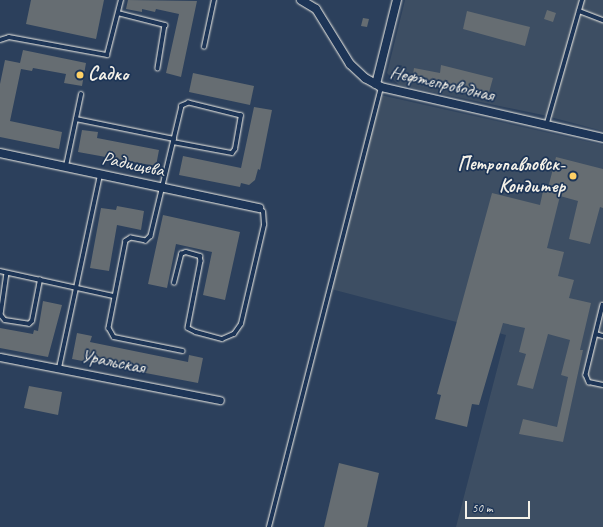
<!DOCTYPE html>
<meta charset="utf-8">
<style>
body{margin:0}
#map{position:relative;width:603px;height:527px;overflow:hidden;background:#2c405c;font-family:Caveat,sans-serif}
div>[style]{position:absolute}
.built>*{inset:0;background:#3d4e63}
.building>*{inset:0;background:#666d72}
.roads{filter:drop-shadow(0 0 1px #f4f1e8) drop-shadow(0 0 1px #f4f1e8)}
.service>*{height:3.5px;margin:-1.75px;padding:0 1.75px;transform-origin:1.75px;border-radius:1.75px;background:#1d3557}
.minor>*{height:7px;margin:-3.5px;padding:0 3.5px;transform-origin:3.5px;border-radius:3.5px;background:#1d3557}
.tertiary>*{height:8px;margin:-4px;padding:0 4px;transform-origin:4px;border-radius:4px;background:#1d3557}
.dots>*{width:11px;height:11px;translate:-50% -50%;box-sizing:border-box;border:2px solid #1d3557;border-radius:50%}
span{translate:-50% -50%;white-space:nowrap;text-align:center;line-height:1.15;-webkit-text-stroke:3.5px #1d3557;paint-order:stroke}
.poi-label{font-size:19px;color:#f4f1e8;font-weight:700}
.left{translate:0 -50%;text-align:left}
.right{translate:-100% -50%;text-align:right}
.street-label{font-size:19px;color:#f4f1e8}
.scale{position:absolute;left:465px;top:501px;width:65px;height:18px;box-sizing:border-box;border:2px solid #f4f1e8;border-top:0;padding-left:5px;font-size:12px;line-height:14px;white-space:nowrap;color:#f4f1e8;-webkit-text-stroke:3px #1d3557;paint-order:stroke}
</style>
<div id="map">
<div class="built">
<div style="clip-path:polygon(405px 0,603px 0,603px 131px,543px 115px,399px 85px,387px 73px)"></div>
<div style="clip-path:polygon(376px 94px,603px 145px,603px 527px,456px 527px,506px 335px,331px 289px)"></div>
</div>
<div class="building">
<div style="clip-path:polygon(31px 0,104px 0,96px 39px,26px 24px)"></div>
<div style="clip-path:polygon(128px 0,197px 1px,181px 77px,166px 73px,179px 14px,156px 9px,155px 12px,142px 9px,142px 12px,126px 9px)"></div>
<div style="clip-path:polygon(547px 10px,556px 13px,553px 22px,544px 19px)"></div>
<div style="clip-path:polygon(467px 11px,530px 27px,525px 46px,463px 29px)"></div>
<div style="clip-path:polygon(363px 18px,369px 19px,367px 27px,361px 26px)"></div>
<div style="clip-path:polygon(23px 50px,86px 63px,82px 86px,64px 83px,66px 74px,33px 68px,32px 71px,21px 69px,10px 121px,62px 132px,59px 149px,0 137px,0 84px,5px 60px,20px 63px)"></div>
<div style="clip-path:polygon(441px 65px,493px 78px,488px 96px,427px 80px,426px 84px,412px 81px,414px 68px,440px 73px)"></div>
<div style="clip-path:polygon(193px 73px,254px 86px,250px 105px,189px 92px)"></div>
<div style="clip-path:polygon(254px 107px,272px 110px,260px 170px,258px 169px,255px 180px,249px 185px,241px 183px,240px 187px,179px 175px,183px 156px,241px 168px)"></div>
<div style="clip-path:polygon(82px 130px,98px 132px,97px 138px,159px 150px,156px 166px,78px 152px)"></div>
<div style="clip-path:polygon(556px 157px,603px 169px,603px 208px,600px 207px,590px 244px,569px 239px,578px 201px,560px 196px,547px 248px,564px 252px,558px 276px,574px 280px,569px 298px,591px 303px,580px 350px,583px 350px,563px 442px,519px 434px,523px 419px,557px 427px,568px 377px,561px 375px,570px 340px,548px 334px,533px 389px,517px 385px,526px 354px,519px 352px,525px 328px,503px 323px,479px 405px,472px 404px,467px 427px,435px 419px,441px 395px,437px 394px,492px 193px,540px 205px,543px 191px,547px 192px)"></div>
<div style="clip-path:polygon(117px 206px,144px 211px,141px 230px,117px 225px,109px 271px,90px 268px,101px 208px,116px 210px)"></div>
<div style="clip-path:polygon(163px 215px,240px 232px,225px 300px,203px 295px,212px 252px,176px 244px,167px 288px,148px 284px)"></div>
<div style="clip-path:polygon(43px 301px,62px 305px,48px 357px,0 348px,0 328px,33px 334px,34px 330px,38px 331px)"></div>
<div style="clip-path:polygon(77px 333px,92px 336px,90px 342px,188px 362px,189px 355px,203px 358px,198px 383px,72px 359px)"></div>
<div style="clip-path:polygon(29px 386px,62px 392px,58px 415px,24px 408px)"></div>
<div style="clip-path:polygon(339px 463px,379px 473px,367px 527px,324px 527px)"></div>
</div>
<div class="roads">
<div class="service">
<div style="left:579px;top:11px;width:26px;rotate:21deg"></div>
<div style="left:118px;top:13px;width:49px;rotate:14.3deg"></div>
<div style="left:165px;top:25px;width:44px;rotate:99.2deg"></div>
<div style="left:0;top:40px;width:9px;rotate:-18deg"></div>
<div style="left:9px;top:37px;width:100px;rotate:10.4deg"></div>
<div style="left:107px;top:55px;width:57px;rotate:-75.7deg"></div>
<div style="left:204px;top:47px;width:48px;rotate:-78deg"></div>
<div style="left:76px;top:119px;width:100px;rotate:11.5deg"></div>
<div style="left:547px;top:123px;width:128px;rotate:-74.1deg"></div>
<div style="left:173px;top:142px;width:60px;rotate:10.6deg"></div>
<div style="left:232px;top:153px;width:5px;rotate:-53deg"></div>
<div style="left:235px;top:149px;width:34px;rotate:-80deg"></div>
<div style="left:241px;top:116px;width:54px;rotate:-166deg"></div>
<div style="left:189px;top:103px;width:8px;rotate:157deg"></div>
<div style="left:182px;top:106px;width:134px;rotate:103.4deg"></div>
<div style="left:151px;top:236px;width:7px;rotate:135deg"></div>
<div style="left:146px;top:241px;width:15px;rotate:-169deg"></div>
<div style="left:131px;top:238px;width:6px;rotate:149deg"></div>
<div style="left:126px;top:241px;width:89px;rotate:101.1deg"></div>
<div style="left:109px;top:328px;width:10px;rotate:61deg"></div>
<div style="left:114px;top:337px;width:70px;rotate:11.5deg"></div>
<div style="left:66px;top:166px;width:73px;rotate:-78.1deg"></div>
<div style="left:0;top:271px;width:117px;rotate:12.4deg"></div>
<div style="left:7px;top:273px;width:42px;rotate:98.1deg"></div>
<div style="left:1px;top:315px;width:6px;rotate:51deg"></div>
<div style="left:5px;top:320px;width:24px;rotate:9deg"></div>
<div style="left:29px;top:324px;width:4px;rotate:-45deg"></div>
<div style="left:32px;top:321px;width:42px;rotate:-79deg"></div>
<div style="left:174px;top:283px;width:30px;rotate:-76deg"></div>
<div style="left:181px;top:254px;width:5px;rotate:-22deg"></div>
<div style="left:186px;top:252px;width:15px;rotate:16deg"></div>
<div style="left:200px;top:256px;width:5px;rotate:79deg"></div>
<div style="left:201px;top:261px;width:68px;rotate:101deg"></div>
<div style="left:188px;top:328px;width:9px;rotate:27deg"></div>
<div style="left:196px;top:332px;width:27px;rotate:15deg"></div>
<div style="left:222px;top:339px;width:13px;rotate:-23deg"></div>
<div style="left:234px;top:334px;width:12px;rotate:-55deg"></div>
<div style="left:241px;top:324px;width:102px;rotate:-76.9deg"></div>
<div style="left:264px;top:225px;width:13px;rotate:-94deg"></div>
<div style="left:263px;top:212px;width:6px;rotate:-135deg"></div>
<div style="left:603px;top:305px;width:72px;rotate:103.7deg"></div>
<div style="left:586px;top:375px;width:8px;rotate:67deg"></div>
<div style="left:589px;top:382px;width:14px;rotate:12deg"></div>
<div style="left:596px;top:334px;width:7px;rotate:16deg"></div>
<div style="left:59px;top:368px;width:197px;rotate:-78deg"></div>
<div style="left:269px;top:527px;width:453px;rotate:-75.7deg"></div>
</div>
<div class="minor">
<div style="left:0;top:357px;width:224px;rotate:11.1deg"></div>
</div>
<div class="tertiary">
<div style="left:301px;top:0;width:17px;rotate:31deg"></div>
<div style="left:316px;top:9px;width:65px;rotate:58.3deg"></div>
<div style="left:350px;top:64px;width:21px;rotate:43deg"></div>
<div style="left:365px;top:78px;width:18px;rotate:29deg"></div>
<div style="left:381px;top:87px;width:228px;rotate:12.9deg"></div>
<div style="left:376px;top:84px;width:87px;rotate:-76deg"></div>
<div style="left:0;top:153px;width:265px;rotate:12deg"></div>
</div>
</div>
<div class="dots">
<div style="left:80px;top:75px;background:#ffd166"></div>
<div style="left:573px;top:176px;background:#ffd166"></div>
</div>
<div class="poi-label">
<span class="left" style="left:88px;top:75px">Садко</span>
<span class="right" style="left:565px;top:176px">Петропавловск-<br>Кондитер</span>
</div>
<div class="street-label">
<span style="left:442px;top:84px;rotate:13deg">Нефтепроводная</span>
<span style="left:133px;top:165px;rotate:12deg">Радищева</span>
<span style="left:113px;top:362px;rotate:11deg">Уральская</span>
</div>
<div class="scale">50 m</div>
</div>
